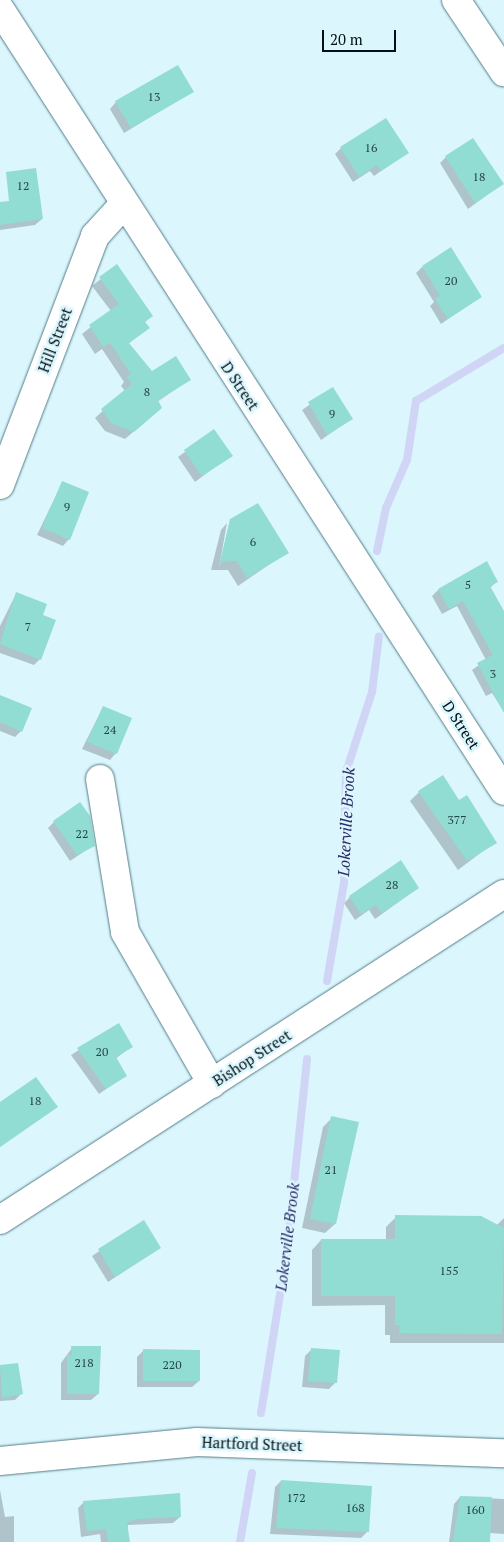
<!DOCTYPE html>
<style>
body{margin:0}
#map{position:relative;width:504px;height:1542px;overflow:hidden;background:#dbf6fd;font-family:"PT Serif",serif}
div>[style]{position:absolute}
.shadow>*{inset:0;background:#0003}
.stream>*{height:8px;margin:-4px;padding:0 4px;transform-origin:4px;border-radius:4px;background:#d0d5f6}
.building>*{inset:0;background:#92ddd3}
.roads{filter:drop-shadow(0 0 1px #517c87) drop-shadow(0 0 1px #517c87)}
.minor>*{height:28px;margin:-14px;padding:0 14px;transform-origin:14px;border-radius:14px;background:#fff}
.major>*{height:28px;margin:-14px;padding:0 14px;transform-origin:14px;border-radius:14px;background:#fff}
span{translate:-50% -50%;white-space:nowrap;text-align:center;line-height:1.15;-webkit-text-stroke:5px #dbf6fd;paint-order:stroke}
.number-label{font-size:12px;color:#264444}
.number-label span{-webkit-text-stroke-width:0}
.street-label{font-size:15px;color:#021115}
.water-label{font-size:16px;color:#2b2b69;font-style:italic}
.scale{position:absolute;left:322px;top:30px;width:74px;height:22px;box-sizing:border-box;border:2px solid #021115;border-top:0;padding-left:6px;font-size:15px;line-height:18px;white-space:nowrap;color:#021115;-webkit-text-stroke:4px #dbf6fd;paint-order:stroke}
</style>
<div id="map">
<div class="shadow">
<div style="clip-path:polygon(192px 92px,124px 133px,110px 109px,116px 102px)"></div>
<div style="clip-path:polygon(341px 148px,407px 153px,374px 176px,370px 171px,353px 182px,335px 154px)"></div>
<div style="clip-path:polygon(446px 157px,502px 184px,468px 209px,440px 163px)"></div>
<div style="clip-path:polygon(0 203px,42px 219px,35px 225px,0 230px)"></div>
<div style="clip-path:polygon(117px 266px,151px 316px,144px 323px,148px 328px,128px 344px,152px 373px,189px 380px,157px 402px,153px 415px,125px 439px,105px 431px,95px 418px,125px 391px,121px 386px,124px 382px,102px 349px,95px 354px,82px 334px,111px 311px,92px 286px)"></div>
<div style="clip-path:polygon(422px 267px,480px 297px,441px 324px,430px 306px,434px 302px,416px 273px)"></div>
<div style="clip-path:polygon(332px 389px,351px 419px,321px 440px,302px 410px)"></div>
<div style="clip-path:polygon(214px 431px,231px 455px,195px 482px,178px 457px)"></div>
<div style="clip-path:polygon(62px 483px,69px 539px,63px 546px,37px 535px)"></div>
<div style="clip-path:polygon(230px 520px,287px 552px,238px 586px,228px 570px,211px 570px,221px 530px,227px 523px,219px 568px)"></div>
<div style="clip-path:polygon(496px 582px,490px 588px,504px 618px,504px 712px,492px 693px,486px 696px,472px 670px,486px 660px,457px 606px,442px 614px,432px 596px,438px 590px)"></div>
<div style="clip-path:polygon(16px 594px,41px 616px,40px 659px,34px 665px,0 653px,0 626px)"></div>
<div style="clip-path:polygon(0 701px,21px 731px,15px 737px,0 731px)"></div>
<div style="clip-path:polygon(103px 707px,116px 753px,110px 760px,82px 749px)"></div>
<div style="clip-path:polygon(419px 792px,459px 802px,495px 842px,458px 870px,410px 801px)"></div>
<div style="clip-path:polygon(54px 822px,94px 845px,70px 861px,48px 828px)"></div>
<div style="clip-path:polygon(418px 888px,375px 919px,369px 910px,355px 920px,344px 903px,350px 897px)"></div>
<div style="clip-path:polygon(118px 1025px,131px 1047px,115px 1059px,125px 1076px,99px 1094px,71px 1055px)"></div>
<div style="clip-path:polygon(0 1107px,56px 1107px,0 1147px)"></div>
<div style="clip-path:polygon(332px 1118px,335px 1224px,325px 1233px,302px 1228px,323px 1127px)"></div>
<div style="clip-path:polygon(396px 1217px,496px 1226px,504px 1218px,504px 1343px,390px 1343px,390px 1335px,385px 1335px,385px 1305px,312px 1306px,312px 1250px,321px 1240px,386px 1240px,386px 1227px)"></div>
<div style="clip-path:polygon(143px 1222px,160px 1248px,108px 1282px,92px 1256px)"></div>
<div style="clip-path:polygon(72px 1348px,98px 1394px,91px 1400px,61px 1400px,61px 1363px)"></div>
<div style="clip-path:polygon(144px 1350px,199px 1381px,192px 1387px,137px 1387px,137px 1357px)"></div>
<div style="clip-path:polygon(311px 1350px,335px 1383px,329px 1389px,302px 1387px,305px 1356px)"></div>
<div style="clip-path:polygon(17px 1364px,21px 1394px,15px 1400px,0 1401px,0 1367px)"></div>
<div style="clip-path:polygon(281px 1481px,368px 1531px,361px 1538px,270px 1534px,275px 1487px)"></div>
<div style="clip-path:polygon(0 1490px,5px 1517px,14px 1516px,14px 1542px,0 1542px)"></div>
<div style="clip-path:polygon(460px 1497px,504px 1499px,504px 1534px,490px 1533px,489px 1542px,449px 1542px,454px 1504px)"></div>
<div style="clip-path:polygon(84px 1502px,180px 1517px,173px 1523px,128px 1525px,127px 1542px,101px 1542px,100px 1534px,81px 1537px,78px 1508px)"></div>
</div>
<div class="stream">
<div style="left:377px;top:551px;width:44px;rotate:-78.2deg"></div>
<div style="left:386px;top:508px;width:52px;rotate:-66.4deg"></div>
<div style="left:407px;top:460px;width:60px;rotate:-81.3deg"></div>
<div style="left:416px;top:401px;width:103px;rotate:-31.1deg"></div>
<div style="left:327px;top:981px;width:99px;rotate:-80.2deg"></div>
<div style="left:344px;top:883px;width:111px;rotate:-89deg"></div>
<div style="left:346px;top:772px;width:84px;rotate:-72deg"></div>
<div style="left:372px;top:692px;width:56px;rotate:-82.9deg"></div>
<div style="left:261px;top:1413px;width:165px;rotate:-80.9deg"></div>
<div style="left:287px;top:1250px;width:192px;rotate:-84deg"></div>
<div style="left:240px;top:1542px;width:70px;rotate:-80.1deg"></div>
</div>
<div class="building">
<div style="clip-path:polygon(178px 65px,194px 92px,131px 128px,115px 101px)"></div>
<div style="clip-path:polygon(386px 118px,409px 153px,381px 171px,377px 165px,359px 177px,340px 147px)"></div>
<div style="clip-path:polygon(473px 138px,504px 184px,475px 203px,445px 156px)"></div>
<div style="clip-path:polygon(36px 168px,43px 219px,0 225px,0 202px,9px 201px,6px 172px)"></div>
<div style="clip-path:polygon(451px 247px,482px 297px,448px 319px,435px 299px,440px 296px,422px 266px)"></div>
<div style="clip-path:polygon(117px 264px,153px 316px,145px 322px,150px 328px,129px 343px,152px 371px,176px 356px,191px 380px,158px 400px,162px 408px,134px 432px,112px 424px,101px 409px,132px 384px,127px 377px,131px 374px,110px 343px,103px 347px,89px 325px,119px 304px,99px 277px)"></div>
<div style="clip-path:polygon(333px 387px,353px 419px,327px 435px,308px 402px)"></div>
<div style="clip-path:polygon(214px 429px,233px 456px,202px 476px,184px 450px)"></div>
<div style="clip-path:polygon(62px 481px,89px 492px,70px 540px,42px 528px)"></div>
<div style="clip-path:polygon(258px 503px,289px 553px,247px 578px,237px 561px,220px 562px,230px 519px)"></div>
<div style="clip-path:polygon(487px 561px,498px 582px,490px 586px,504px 611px,504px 713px,477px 663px,493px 655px,463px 601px,449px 609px,438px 589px)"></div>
<div style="clip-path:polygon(16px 592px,47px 604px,43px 615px,56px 620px,41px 660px,0 644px)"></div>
<div style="clip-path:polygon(0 695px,32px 708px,22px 732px,0 722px)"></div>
<div style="clip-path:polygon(103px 706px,132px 718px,117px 754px,87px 742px)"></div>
<div style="clip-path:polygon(443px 775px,459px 800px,467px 795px,497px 843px,467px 861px,418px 791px)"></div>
<div style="clip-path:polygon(80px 802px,90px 816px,95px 846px,77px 855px,53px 821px)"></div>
<div style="clip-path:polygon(401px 860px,419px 888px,382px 913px,376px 905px,361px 914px,349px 896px)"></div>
<div style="clip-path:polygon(119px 1023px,133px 1047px,116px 1057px,127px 1076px,106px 1089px,77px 1048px)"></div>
<div style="clip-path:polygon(36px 1077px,58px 1107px,0 1147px,0 1102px)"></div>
<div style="clip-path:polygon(331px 1116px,359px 1122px,336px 1224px,310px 1219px)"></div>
<div style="clip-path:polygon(395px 1215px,481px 1216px,504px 1228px,502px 1334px,399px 1333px,400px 1325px,395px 1325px,395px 1296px,321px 1296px,321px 1239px,395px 1239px)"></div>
<div style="clip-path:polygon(144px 1220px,161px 1248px,115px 1277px,98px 1249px)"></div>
<div style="clip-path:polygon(71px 1346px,101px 1346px,99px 1394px,67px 1394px,67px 1355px,72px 1355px)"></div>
<div style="clip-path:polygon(311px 1348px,340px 1350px,337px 1383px,308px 1381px)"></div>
<div style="clip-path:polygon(143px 1349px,200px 1350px,200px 1381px,143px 1381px)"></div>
<div style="clip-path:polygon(18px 1363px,23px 1394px,2px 1398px,0 1365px)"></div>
<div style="clip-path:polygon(281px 1480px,372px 1486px,369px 1532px,276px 1528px)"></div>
<div style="clip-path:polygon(180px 1493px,181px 1517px,135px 1519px,127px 1523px,130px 1542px,108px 1542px,106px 1529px,87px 1531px,83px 1501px)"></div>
<div style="clip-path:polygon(460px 1496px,492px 1497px,490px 1542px,453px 1542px)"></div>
</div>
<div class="roads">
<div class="minor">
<div style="left:456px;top:0;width:87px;rotate:56.3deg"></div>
<div style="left:0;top:9px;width:930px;rotate:57.2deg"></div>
<div style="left:0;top:485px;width:267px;rotate:-69.1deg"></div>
<div style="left:95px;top:236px;width:42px;rotate:-47.9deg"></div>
<div style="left:100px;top:779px;width:155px;rotate:80.7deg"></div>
<div style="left:125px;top:932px;width:175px;rotate:60.2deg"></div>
<div style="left:0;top:1220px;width:600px;rotate:-32.9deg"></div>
</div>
<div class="major">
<div style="left:0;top:1461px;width:198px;rotate:-5.5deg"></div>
<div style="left:197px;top:1442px;width:307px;rotate:2.1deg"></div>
</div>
</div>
<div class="number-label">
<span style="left:154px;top:97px">13</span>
<span style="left:371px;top:148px">16</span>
<span style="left:479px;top:177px">18</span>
<span style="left:23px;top:186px">12</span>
<span style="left:451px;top:281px">20</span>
<span style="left:147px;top:392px">8</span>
<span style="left:332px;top:414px">9</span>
<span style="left:67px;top:507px">9</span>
<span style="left:253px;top:542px">6</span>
<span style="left:468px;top:585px">5</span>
<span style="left:28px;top:627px">7</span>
<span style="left:493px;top:674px">3</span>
<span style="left:110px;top:730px">24</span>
<span style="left:457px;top:820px">377</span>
<span style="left:82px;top:834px">22</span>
<span style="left:392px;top:885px">28</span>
<span style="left:102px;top:1052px">20</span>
<span style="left:35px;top:1101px">18</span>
<span style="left:331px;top:1170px">21</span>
<span style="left:449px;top:1271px">155</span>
<span style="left:84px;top:1363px">218</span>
<span style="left:172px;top:1365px">220</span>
<span style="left:296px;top:1498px">172</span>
<span style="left:355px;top:1508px">168</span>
<span style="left:475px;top:1510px">160</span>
</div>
<div class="street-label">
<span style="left:55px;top:340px;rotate:-69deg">Hill Street</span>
<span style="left:240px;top:386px;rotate:56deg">D Street</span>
<span style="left:461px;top:725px;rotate:57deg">D Street</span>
<span style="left:252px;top:1058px;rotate:-33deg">Bishop Street</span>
<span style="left:252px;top:1444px;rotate:2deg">Hartford Street</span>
</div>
<div class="water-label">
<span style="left:346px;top:822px;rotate:-87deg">Lokerville Brook</span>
<span style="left:287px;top:1237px;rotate:-83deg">Lokerville Brook</span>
</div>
<div class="scale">20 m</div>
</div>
